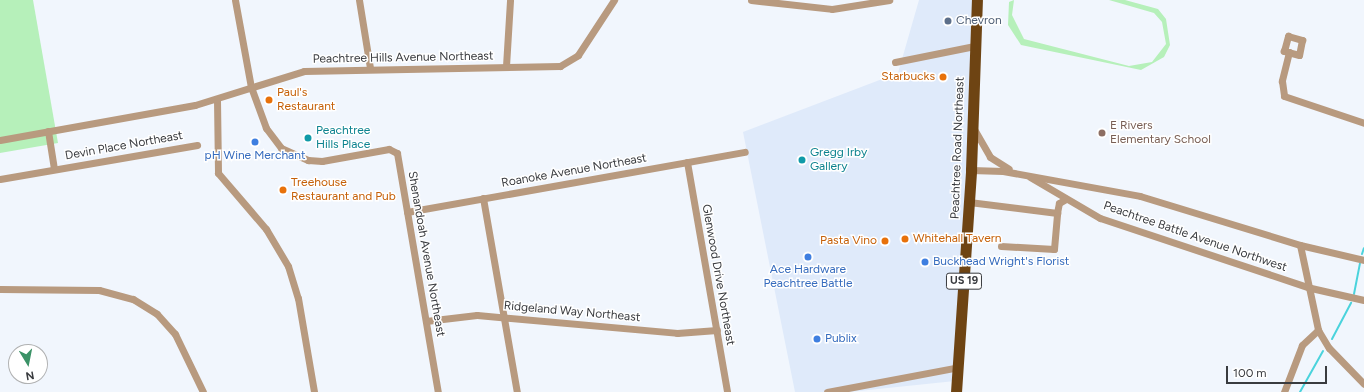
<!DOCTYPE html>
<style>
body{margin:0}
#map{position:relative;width:1364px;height:392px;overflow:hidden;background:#f1f6fd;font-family:Figtree,sans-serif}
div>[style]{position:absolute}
.built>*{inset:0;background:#dfeafa}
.green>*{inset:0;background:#b6f0ba}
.stream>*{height:2px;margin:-1px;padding:0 1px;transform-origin:1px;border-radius:1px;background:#4ad3dc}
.minor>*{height:7px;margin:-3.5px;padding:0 3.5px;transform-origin:3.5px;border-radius:3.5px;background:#b89a7f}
.trunk>*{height:11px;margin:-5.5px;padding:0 5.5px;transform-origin:5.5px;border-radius:5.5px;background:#6e4413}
.dots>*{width:11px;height:11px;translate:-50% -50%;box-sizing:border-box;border:2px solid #fff;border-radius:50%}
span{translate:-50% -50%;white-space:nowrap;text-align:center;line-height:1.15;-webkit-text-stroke:3px #fff;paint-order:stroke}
.shield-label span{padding:1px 3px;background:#fff;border:1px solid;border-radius:3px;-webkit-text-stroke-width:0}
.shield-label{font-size:11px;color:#393b3f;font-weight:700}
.service-label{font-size:12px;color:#4e5e75}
.left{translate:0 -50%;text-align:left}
.street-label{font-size:12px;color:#393b3f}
.food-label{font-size:12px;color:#c56008}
.right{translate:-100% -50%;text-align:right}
.education-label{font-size:12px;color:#785e54}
.culture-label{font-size:12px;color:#0d838f}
.shop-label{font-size:12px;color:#366cbe}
.north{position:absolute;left:8px;top:344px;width:40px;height:40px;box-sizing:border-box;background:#fff;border:1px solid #b0b1b2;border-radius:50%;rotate:170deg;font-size:11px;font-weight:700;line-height:16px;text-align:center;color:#393b3f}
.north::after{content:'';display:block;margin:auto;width:14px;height:18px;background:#3b9267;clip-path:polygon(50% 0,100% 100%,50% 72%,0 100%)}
.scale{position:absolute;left:1226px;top:366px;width:101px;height:18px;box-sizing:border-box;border:2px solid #393b3f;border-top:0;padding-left:5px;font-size:12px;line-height:14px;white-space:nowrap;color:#393b3f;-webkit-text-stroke:3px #fff;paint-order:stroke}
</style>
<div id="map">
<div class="built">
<div style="clip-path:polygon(919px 0,983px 0,955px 381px,849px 392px,795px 392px,743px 132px,898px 73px)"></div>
</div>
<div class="green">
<div style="clip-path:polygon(0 0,33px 0,58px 143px,0 153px)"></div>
<div style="clip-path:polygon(1014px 0,1012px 15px,1024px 39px,1129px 66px,1152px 62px,1166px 44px,1162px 22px,1154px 13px,1109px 0,1125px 0,1158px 9px,1166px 19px,1170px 45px,1164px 57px,1141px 70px,1021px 45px,1008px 25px,1009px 2px)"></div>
</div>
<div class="stream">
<div style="left:1362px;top:254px;width:6px;rotate:-72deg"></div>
<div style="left:1354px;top:294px;width:31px;rotate:-79deg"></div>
<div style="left:1332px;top:339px;width:41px;rotate:-62.2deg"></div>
<div style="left:1300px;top:392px;width:47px;rotate:-60.7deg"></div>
</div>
<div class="minor">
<div style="left:235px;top:0;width:88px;rotate:79.6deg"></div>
<div style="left:251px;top:87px;width:44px;rotate:69.9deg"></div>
<div style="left:266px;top:128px;width:25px;rotate:53deg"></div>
<div style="left:281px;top:148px;width:30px;rotate:24deg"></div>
<div style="left:308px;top:160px;width:14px;rotate:4deg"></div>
<div style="left:322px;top:161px;width:68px;rotate:-10.2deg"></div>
<div style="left:389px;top:149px;width:9px;rotate:27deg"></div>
<div style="left:397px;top:153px;width:242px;rotate:80.3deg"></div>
<div style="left:359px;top:0;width:69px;rotate:80.8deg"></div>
<div style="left:751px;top:0;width:81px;rotate:6.3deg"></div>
<div style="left:832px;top:9px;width:58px;rotate:-9deg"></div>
<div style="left:1288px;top:36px;width:15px;rotate:16deg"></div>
<div style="left:1302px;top:40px;width:15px;rotate:101deg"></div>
<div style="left:1299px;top:55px;width:16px;rotate:-165deg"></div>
<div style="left:1284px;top:51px;width:16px;rotate:-75deg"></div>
<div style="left:1289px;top:52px;width:30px;rotate:104deg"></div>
<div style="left:1282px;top:81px;width:15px;rotate:82deg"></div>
<div style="left:1284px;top:96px;width:84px;rotate:18.6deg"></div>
<div style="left:895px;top:62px;width:81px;rotate:-11.4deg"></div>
<div style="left:506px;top:66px;width:66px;rotate:-86.5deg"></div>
<div style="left:217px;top:100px;width:73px;rotate:89.2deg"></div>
<div style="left:218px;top:173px;width:74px;rotate:49.4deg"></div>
<div style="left:266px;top:229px;width:43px;rotate:59.3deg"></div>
<div style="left:288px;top:266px;width:34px;rotate:73deg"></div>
<div style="left:298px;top:298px;width:95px;rotate:80.3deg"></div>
<div style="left:974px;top:129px;width:32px;rotate:60deg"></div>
<div style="left:990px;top:157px;width:22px;rotate:32deg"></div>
<div style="left:48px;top:131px;width:38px;rotate:81deg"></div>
<div style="left:0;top:140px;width:198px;rotate:-10.2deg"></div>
<div style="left:195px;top:105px;width:114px;rotate:-17.3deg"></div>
<div style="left:304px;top:71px;width:256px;rotate:-1.1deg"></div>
<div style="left:560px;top:66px;width:21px;rotate:-31deg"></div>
<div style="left:578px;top:55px;width:66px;rotate:-56.8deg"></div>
<div style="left:687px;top:162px;width:233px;rotate:80.1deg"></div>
<div style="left:971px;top:170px;width:32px;rotate:2deg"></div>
<div style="left:1003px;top:171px;width:139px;rotate:10.3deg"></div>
<div style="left:1140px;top:196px;width:167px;rotate:17deg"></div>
<div style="left:1300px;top:245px;width:66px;rotate:13.2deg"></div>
<div style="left:1030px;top:177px;width:81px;rotate:30.4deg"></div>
<div style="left:1100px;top:218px;width:222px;rotate:18.4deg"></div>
<div style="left:1311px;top:288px;width:54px;rotate:12.8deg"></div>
<div style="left:0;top:179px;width:200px;rotate:-9.8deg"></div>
<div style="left:483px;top:198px;width:197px;rotate:80.1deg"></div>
<div style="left:969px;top:202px;width:89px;rotate:7.1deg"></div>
<div style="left:407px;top:212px;width:343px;rotate:-10.1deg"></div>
<div style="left:1300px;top:245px;width:87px;rotate:78deg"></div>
<div style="left:1318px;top:330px;width:21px;rotate:59deg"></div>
<div style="left:1329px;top:348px;width:50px;rotate:45.8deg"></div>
<div style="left:1001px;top:246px;width:53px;rotate:3.2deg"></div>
<div style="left:1054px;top:249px;width:36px;rotate:-85deg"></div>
<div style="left:1057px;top:213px;width:10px;rotate:-79deg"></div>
<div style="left:1059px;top:203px;width:8px;rotate:-30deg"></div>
<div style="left:0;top:289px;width:99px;rotate:0.6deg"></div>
<div style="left:99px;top:290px;width:35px;rotate:15deg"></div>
<div style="left:133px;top:299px;width:28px;rotate:32deg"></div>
<div style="left:157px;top:314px;width:27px;rotate:48deg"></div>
<div style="left:175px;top:334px;width:64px;rotate:64.2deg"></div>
<div style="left:426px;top:321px;width:51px;rotate:-6.7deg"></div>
<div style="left:477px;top:315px;width:201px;rotate:5.1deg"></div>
<div style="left:677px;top:333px;width:40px;rotate:-4.3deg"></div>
<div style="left:827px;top:392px;width:134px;rotate:-10.7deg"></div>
<div style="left:1284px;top:392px;width:50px;rotate:-69deg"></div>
<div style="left:1302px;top:345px;width:22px;rotate:-43deg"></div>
</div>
<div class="trunk">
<div style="left:956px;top:392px;width:223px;rotate:-86.1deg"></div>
<div style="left:971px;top:170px;width:170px;rotate:-88deg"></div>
</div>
<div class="dots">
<div style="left:948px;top:21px;background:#5c6f8a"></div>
<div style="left:943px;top:77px;background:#e8710a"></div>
<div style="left:269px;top:100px;background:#e8710a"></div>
<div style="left:1102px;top:133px;background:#8d6e63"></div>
<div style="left:308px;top:138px;background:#0f9aa8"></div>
<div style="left:255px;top:142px;background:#3f7fe0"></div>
<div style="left:802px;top:160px;background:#0f9aa8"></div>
<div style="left:283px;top:190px;background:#e8710a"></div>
<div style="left:905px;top:239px;background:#e8710a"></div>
<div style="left:885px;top:241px;background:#e8710a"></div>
<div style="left:808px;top:257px;background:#3f7fe0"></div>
<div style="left:925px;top:262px;background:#3f7fe0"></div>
<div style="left:817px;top:339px;background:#3f7fe0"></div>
</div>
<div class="shield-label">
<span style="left:964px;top:281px">US 19</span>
</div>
<div class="service-label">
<span class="left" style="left:956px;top:21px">Chevron</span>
</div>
<div class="street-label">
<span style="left:403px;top:58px;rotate:-1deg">Peachtree Hills Avenue Northeast</span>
<span style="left:124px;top:146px;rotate:-10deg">Devin Place Northeast</span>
<span style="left:958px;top:148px;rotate:-88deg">Peachtree Road Northeast</span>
<span style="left:574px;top:171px;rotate:-10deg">Roanoke Avenue Northeast</span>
<span style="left:1195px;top:237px;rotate:19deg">Peachtree Battle Avenue Northwest</span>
<span style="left:426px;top:254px;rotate:80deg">Shenandoah Avenue Northeast</span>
<span style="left:718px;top:275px;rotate:80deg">Glenwood Drive Northeast</span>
<span style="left:572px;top:312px;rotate:5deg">Ridgeland Way Northeast</span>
</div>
<div class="food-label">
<span class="right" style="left:935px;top:77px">Starbucks</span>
<span class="left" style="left:277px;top:100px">Paul's<br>Restaurant</span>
<span class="left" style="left:291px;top:190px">Treehouse<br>Restaurant and Pub</span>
<span class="left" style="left:913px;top:239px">Whitehall Tavern</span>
<span class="right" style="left:877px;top:241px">Pasta Vino</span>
</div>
<div class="education-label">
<span class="left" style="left:1110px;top:133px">E Rivers<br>Elementary School</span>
</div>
<div class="culture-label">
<span class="left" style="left:316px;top:138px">Peachtree<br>Hills Place</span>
<span class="left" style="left:810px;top:160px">Gregg Irby<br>Gallery</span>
</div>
<div class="shop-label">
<span style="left:255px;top:156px">pH Wine Merchant</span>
<span class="left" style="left:933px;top:262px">Buckhead Wright's Florist</span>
<span style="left:808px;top:277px">Ace Hardware<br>Peachtree Battle</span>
<span class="left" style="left:825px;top:339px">Publix</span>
</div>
<div class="north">N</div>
<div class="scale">100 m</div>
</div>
